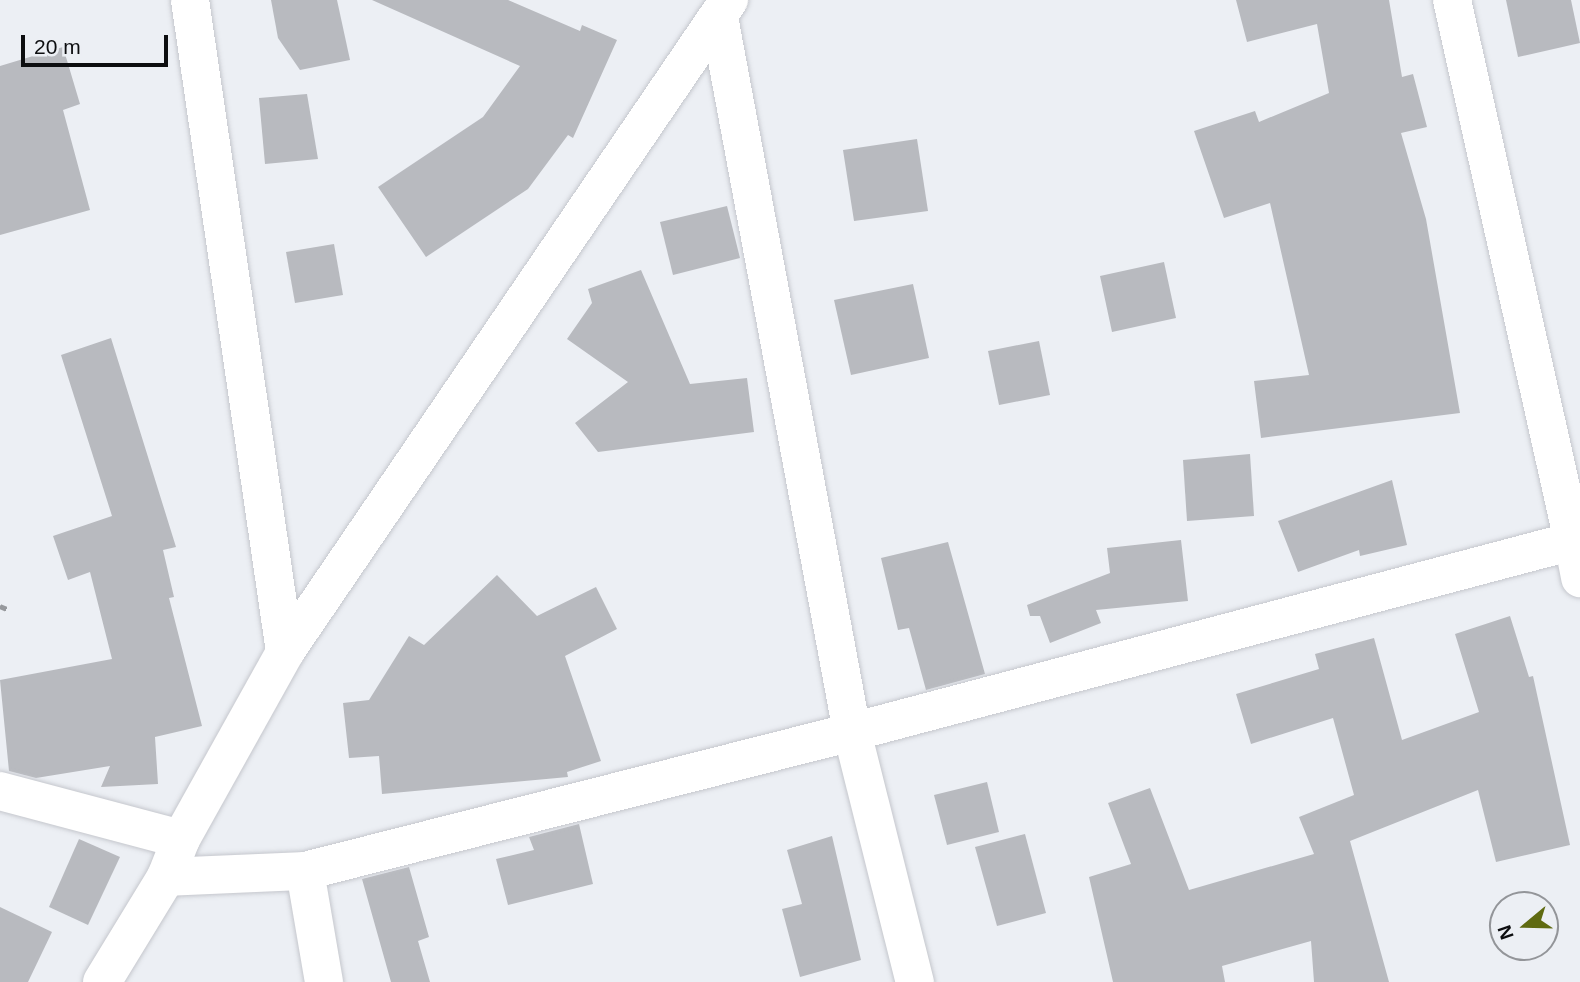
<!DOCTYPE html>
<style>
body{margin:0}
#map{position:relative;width:1580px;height:982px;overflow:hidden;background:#eceff4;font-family:Arial,sans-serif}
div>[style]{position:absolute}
.building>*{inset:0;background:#b8babf}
.path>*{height:4.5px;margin-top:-2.25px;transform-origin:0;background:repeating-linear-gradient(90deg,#97999d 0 7px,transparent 0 10.5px)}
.roads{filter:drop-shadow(0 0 2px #c5c7cd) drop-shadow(0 0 2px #c5c7cd)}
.minor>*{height:38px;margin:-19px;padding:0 19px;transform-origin:19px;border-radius:19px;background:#fff}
.secondary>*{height:38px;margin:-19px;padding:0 19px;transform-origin:19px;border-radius:19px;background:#fff}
span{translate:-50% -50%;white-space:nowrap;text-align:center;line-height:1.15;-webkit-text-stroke:5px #eceff4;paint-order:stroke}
.north{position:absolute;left:1489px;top:891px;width:70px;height:70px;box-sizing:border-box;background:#eceff4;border:2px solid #939599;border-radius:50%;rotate:251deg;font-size:19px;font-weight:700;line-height:28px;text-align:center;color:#0d0e10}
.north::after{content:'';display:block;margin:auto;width:24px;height:32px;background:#5f6a11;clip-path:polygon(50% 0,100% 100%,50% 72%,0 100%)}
.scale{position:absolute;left:21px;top:35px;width:147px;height:32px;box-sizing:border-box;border:4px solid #0d0e10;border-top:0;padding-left:9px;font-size:21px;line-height:24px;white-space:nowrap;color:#0d0e10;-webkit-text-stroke:5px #eceff4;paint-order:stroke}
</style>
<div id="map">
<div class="building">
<div style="clip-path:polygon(271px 0,337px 0,350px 60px,300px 70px,278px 38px)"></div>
<div style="clip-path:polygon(372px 0,508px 0,580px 31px,582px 25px,617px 40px,573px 138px,568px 135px,528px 189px,426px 257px,378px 187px,483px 117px,520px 66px)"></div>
<div style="clip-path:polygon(1236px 0,1389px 0,1402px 77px,1413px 74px,1427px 127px,1401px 133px,1426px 219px,1460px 413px,1261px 438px,1254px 381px,1309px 375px,1270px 203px,1224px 218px,1194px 131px,1255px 111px,1259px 122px,1329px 93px,1317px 24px,1247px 42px)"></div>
<div style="clip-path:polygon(1506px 0,1571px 0,1580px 43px,1518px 57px)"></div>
<div style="clip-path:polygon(63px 47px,80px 104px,63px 110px,90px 210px,0 235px,0 66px)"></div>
<div style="clip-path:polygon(307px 94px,318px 159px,265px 164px,259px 98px)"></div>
<div style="clip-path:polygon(917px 139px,928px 211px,854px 221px,843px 150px)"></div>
<div style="clip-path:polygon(727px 206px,740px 258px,673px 275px,660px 222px)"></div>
<div style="clip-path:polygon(334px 244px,343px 295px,295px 303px,286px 252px)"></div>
<div style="clip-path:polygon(1164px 262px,1176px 318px,1112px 332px,1100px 276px)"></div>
<div style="clip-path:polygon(641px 270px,690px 384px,747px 378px,754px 432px,598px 452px,575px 423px,628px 382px,567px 339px,592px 303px,588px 289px)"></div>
<div style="clip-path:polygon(913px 284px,929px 358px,851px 375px,834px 300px)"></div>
<div style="clip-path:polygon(111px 338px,176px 547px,163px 550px,174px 597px,169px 598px,202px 726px,155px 737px,158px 784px,101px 787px,110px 766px,36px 778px,9px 771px,0 680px,112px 659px,90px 572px,68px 580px,53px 536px,112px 516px,61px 355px)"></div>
<div style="clip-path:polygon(1039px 341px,1050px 395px,999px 405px,988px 351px)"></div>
<div style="clip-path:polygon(1250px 454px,1254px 516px,1187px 521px,1183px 460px)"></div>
<div style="clip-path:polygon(1392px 480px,1407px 545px,1360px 556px,1359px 550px,1298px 572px,1278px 521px)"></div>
<div style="clip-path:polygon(1181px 540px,1188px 601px,1096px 610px,1101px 623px,1050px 643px,1040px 616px,1030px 616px,1027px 605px,1110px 573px,1107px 548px)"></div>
<div style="clip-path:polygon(948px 542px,985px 674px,926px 690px,909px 628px,898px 630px,881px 558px)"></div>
<div style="clip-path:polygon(497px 575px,537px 616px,596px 587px,617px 629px,565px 656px,601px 761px,567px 772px,568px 777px,382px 794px,379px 756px,349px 758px,343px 703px,369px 700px,409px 636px,424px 645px)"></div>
<div style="clip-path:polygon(1510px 616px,1529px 677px,1533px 676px,1570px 845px,1496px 862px,1478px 790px,1350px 841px,1389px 982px,1314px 982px,1311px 941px,1222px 966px,1225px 982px,1113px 982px,1089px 877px,1131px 864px,1108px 803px,1150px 788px,1189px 890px,1314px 854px,1299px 817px,1354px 795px,1333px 718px,1251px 744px,1236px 694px,1319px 669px,1315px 654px,1374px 638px,1402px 740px,1479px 712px,1455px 634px)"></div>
<div style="clip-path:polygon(987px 782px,999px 832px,947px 845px,934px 795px)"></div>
<div style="clip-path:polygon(579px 824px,593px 884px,508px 905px,496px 859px,534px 850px,529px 837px)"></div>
<div style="clip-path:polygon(1025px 834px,1046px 913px,997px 926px,975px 847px)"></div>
<div style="clip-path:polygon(832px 836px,861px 960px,800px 977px,782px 909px,802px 904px,787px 850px)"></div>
<div style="clip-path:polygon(79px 839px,120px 857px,88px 925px,49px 907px)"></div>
<div style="clip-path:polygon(409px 867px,429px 937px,418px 941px,430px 982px,391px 982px,362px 879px)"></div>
<div style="clip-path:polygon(0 907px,52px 932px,28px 982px,0 982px)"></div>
</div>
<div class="path">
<div style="left:0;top:606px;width:8px;rotate:23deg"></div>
</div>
<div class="roads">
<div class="minor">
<div style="left:190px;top:0;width:659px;rotate:81.71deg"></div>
<div style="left:719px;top:17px;width:727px;rotate:79.46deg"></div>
<div style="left:852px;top:732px;width:258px;rotate:75.9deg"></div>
<div style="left:1580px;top:539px;width:7px;rotate:164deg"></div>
<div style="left:1573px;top:541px;width:38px;rotate:79deg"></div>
<div style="left:0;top:791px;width:187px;rotate:14.9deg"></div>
<div style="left:305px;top:871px;width:113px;rotate:80.3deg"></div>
<div style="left:166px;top:877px;width:139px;rotate:-2.5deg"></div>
<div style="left:305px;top:871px;width:564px;rotate:-14.26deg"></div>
<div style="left:852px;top:732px;width:746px;rotate:-14.84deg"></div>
<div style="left:1573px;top:541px;width:554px;rotate:-102.61deg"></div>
</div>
<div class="secondary">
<div style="left:102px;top:982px;width:123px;rotate:-58.6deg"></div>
<div style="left:166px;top:877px;width:41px;rotate:-68.5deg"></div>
<div style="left:181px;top:839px;width:214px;rotate:-60.9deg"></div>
<div style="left:285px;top:652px;width:789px;rotate:-55.75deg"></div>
</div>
</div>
<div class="north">N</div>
<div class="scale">20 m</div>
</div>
